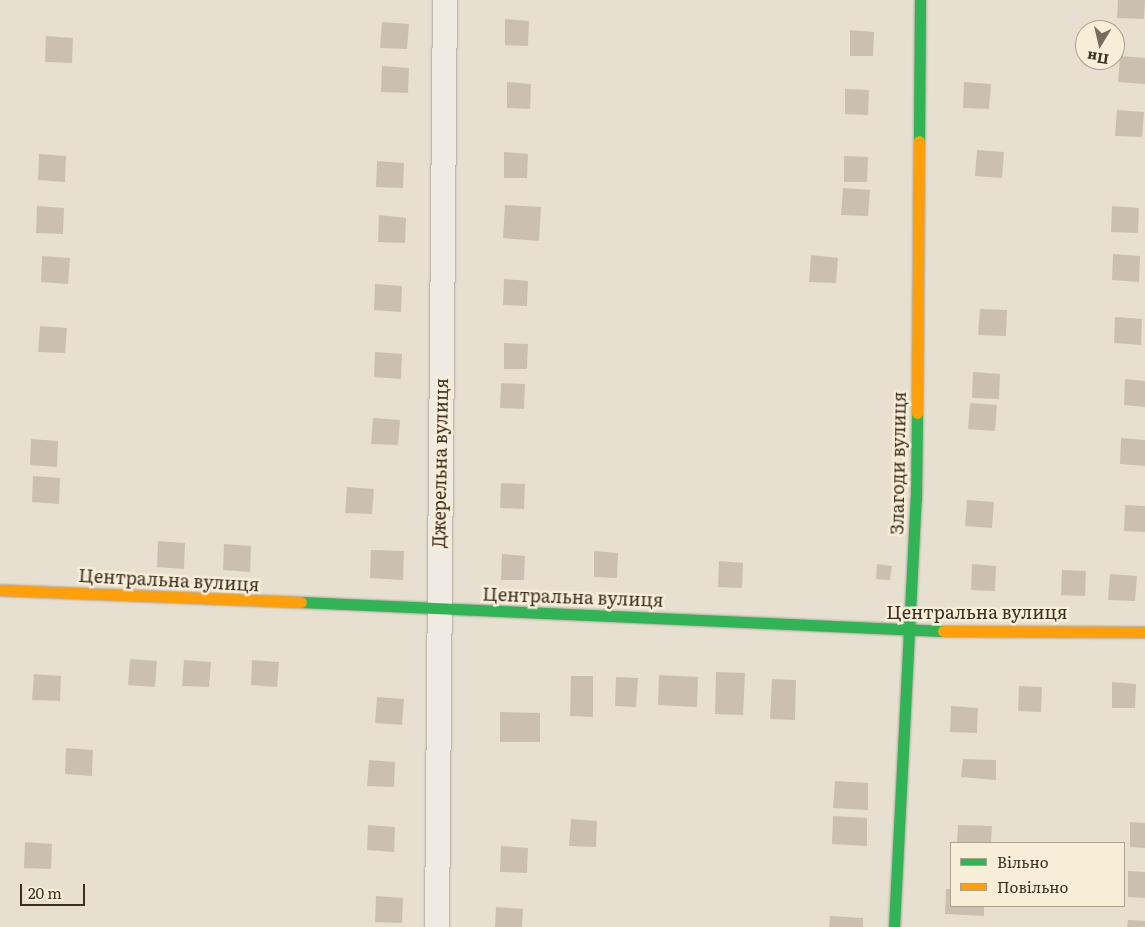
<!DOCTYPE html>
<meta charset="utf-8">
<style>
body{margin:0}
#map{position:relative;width:1145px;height:927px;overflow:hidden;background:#e7e0d1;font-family:Literata,serif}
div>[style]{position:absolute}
.building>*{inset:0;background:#cbbfb2}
.roads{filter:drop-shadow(0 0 1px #ada599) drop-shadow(0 0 1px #ada599)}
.street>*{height:24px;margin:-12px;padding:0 12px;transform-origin:12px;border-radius:12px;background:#efebe3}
.fast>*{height:11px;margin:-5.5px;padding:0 5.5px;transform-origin:5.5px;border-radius:5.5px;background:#30b455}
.slow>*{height:11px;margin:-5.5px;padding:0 5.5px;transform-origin:5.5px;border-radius:5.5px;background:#ff9f0a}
span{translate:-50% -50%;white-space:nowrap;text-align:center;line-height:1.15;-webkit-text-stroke:5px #f7eed8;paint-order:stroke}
.street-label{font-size:18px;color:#3d2e20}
.legend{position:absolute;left:950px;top:842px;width:175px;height:65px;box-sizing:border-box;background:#f7eed8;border:1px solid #ada18e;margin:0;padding:6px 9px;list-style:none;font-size:15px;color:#3d2e20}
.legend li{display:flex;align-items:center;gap:10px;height:25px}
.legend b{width:25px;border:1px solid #ada18e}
.north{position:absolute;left:1075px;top:20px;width:50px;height:50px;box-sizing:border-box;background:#f7eed8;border:1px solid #ada18e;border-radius:50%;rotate:189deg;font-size:14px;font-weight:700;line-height:20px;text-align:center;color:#3d2e20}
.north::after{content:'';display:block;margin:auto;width:18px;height:22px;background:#786c5e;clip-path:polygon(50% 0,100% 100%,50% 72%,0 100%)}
.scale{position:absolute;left:20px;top:884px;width:65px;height:22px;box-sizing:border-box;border:2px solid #3d2e20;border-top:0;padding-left:6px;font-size:15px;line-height:18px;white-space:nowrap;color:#3d2e20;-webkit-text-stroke:4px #f7eed8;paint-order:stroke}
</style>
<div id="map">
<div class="building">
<div style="clip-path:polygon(1118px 0,1145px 0,1144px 19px,1117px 18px)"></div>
<div style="clip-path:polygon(505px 19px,529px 21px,528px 46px,505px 45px)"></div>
<div style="clip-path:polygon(382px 22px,409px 24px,407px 49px,380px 48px)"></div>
<div style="clip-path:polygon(850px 30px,874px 32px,873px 56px,850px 56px)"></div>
<div style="clip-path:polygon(46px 36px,73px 38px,72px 63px,45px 62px)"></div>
<div style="clip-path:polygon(1120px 56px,1145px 58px,1145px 84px,1118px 82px)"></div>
<div style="clip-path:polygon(382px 66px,409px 68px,408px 93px,381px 92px)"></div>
<div style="clip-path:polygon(507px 82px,531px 84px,530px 109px,507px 108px)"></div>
<div style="clip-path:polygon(964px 82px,991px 84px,989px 109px,963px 108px)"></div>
<div style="clip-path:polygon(845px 89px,869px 90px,868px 115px,845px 114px)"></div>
<div style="clip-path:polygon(1117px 110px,1144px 112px,1142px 137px,1115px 136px)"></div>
<div style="clip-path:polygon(977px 150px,1004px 152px,1002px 178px,975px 176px)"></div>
<div style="clip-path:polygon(504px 152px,528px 154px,527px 178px,504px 178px)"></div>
<div style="clip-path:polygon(39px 154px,66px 156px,65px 182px,38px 180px)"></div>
<div style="clip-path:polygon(844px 156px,868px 157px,867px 182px,844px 182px)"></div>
<div style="clip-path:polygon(377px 161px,404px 163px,403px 188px,376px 187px)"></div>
<div style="clip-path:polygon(843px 188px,870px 190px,868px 216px,841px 215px)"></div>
<div style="clip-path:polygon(505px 205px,541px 207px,539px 241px,503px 238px)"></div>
<div style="clip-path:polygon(37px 206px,64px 208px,63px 234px,36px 233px)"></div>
<div style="clip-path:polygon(1112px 206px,1139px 208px,1138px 233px,1111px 232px)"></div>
<div style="clip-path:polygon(379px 215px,406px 218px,405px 243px,378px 242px)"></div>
<div style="clip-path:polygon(1113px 254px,1140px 256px,1139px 282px,1112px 280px)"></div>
<div style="clip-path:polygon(811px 255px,838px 258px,836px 283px,809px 282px)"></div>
<div style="clip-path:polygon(42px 256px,70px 258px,68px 284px,41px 282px)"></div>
<div style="clip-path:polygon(504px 279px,528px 281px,527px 306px,503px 305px)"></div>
<div style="clip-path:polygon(375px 284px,402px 286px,401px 312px,374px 310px)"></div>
<div style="clip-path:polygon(980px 309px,1007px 310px,1006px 336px,978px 335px)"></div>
<div style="clip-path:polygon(1115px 317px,1142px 319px,1141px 345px,1114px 343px)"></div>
<div style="clip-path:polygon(40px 326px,67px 328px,65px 353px,38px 352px)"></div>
<div style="clip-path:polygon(504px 343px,528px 344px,527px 369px,504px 369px)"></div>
<div style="clip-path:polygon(375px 352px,402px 354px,401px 379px,374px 377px)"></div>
<div style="clip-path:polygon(973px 372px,1000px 374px,999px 399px,972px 398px)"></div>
<div style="clip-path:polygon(1125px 379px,1145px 381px,1145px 407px,1124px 405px)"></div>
<div style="clip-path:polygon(501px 383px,525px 384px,524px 409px,500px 408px)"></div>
<div style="clip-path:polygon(970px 403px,997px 405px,995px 431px,968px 429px)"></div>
<div style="clip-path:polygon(373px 418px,400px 420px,398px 445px,371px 444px)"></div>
<div style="clip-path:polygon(1121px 438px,1145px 440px,1145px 466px,1120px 464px)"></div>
<div style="clip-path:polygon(31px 439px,58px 441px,57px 467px,30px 465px)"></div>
<div style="clip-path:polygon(33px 476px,60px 478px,59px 504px,32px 502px)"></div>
<div style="clip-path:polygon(501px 483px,525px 484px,524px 509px,500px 508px)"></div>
<div style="clip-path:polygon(347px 487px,374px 489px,372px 514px,345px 513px)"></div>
<div style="clip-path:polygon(967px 500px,994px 502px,992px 528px,965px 526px)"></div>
<div style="clip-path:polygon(1125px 505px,1145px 506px,1145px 532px,1124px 531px)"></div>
<div style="clip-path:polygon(158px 541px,185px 543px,184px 569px,157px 567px)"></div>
<div style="clip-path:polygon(224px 544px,251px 546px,250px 572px,223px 570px)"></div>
<div style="clip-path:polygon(371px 550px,404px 551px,403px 580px,370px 578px)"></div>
<div style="clip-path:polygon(594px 551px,618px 553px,617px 578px,594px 577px)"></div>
<div style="clip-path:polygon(502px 554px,525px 556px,524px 580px,501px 580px)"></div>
<div style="clip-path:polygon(719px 561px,743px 563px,742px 588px,718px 587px)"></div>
<div style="clip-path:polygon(877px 564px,892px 566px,890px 580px,876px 579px)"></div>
<div style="clip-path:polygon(972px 564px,996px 566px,995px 591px,971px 590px)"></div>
<div style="clip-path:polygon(1062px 570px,1086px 571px,1085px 596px,1061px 595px)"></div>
<div style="clip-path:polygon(1110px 574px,1137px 576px,1135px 601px,1108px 600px)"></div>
<div style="clip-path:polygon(130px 659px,157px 661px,155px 687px,128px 685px)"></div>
<div style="clip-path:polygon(184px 660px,211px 662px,209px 687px,182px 686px)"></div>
<div style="clip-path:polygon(252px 660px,279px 662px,277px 687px,251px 685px)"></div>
<div style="clip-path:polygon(716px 672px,745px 673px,743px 715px,715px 714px)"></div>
<div style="clip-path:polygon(34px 674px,61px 676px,60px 701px,32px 700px)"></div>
<div style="clip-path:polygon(659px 675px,698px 677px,697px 707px,658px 705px)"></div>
<div style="clip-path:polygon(571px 676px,593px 676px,593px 717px,570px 716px)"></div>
<div style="clip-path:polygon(616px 677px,638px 678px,636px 707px,615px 706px)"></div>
<div style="clip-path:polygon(772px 679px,796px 680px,795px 720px,770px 719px)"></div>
<div style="clip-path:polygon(1112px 682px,1136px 684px,1135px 708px,1112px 708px)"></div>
<div style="clip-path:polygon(1019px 686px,1042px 687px,1041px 712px,1018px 711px)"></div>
<div style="clip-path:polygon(377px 697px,404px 699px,402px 725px,375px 723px)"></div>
<div style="clip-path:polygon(951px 706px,978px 708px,977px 733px,950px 732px)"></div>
<div style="clip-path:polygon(500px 712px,540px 713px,540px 742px,500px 742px)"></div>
<div style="clip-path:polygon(66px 748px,93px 750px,92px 776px,65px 774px)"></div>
<div style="clip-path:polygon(963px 759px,996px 760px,996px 780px,961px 777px)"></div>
<div style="clip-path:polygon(369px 760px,395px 762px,394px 787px,367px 786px)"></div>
<div style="clip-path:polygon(835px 781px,868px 783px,868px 810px,833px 808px)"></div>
<div style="clip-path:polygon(833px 816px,867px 818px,867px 846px,832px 844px)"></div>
<div style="clip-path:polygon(571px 819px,597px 821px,596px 847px,569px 846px)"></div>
<div style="clip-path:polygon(1130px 822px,1145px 823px,1145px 848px,1130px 847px)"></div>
<div style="clip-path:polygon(368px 825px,395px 827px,394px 852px,367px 850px)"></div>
<div style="clip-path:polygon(958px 825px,992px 826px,991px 843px,957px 843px)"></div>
<div style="clip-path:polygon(25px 842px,52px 844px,51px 869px,24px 868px)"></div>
<div style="clip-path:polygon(501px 846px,528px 848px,527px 873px,500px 872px)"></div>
<div style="clip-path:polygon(1128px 871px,1145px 872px,1145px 898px,1128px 897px)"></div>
<div style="clip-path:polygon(946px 889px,951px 889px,951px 906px,984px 906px,984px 916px,945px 914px)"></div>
<div style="clip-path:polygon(376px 896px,403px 898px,402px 923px,375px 922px)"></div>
<div style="clip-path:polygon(496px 907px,523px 909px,522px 927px,495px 927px)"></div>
<div style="clip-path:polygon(830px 916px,863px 918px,863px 927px,829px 927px)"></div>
<div style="clip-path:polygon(1128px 920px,1145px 921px,1145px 927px,1127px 927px)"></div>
</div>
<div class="roads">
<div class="street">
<div style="left:437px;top:927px;width:927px;rotate:-89.51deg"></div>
</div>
<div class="fast">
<div style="left:919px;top:141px;width:141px;rotate:-89.6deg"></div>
<div style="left:301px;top:602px;width:643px;rotate:2.59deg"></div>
<div style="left:894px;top:927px;width:430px;rotate:-87.1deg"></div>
<div style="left:916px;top:498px;width:85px;rotate:-89.3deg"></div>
</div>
<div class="slow">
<div style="left:917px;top:413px;width:272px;rotate:-89.6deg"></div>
<div style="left:0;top:590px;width:301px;rotate:2.3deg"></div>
<div style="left:943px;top:631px;width:202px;rotate:0.3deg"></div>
</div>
</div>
<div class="street-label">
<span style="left:440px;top:463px;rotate:-89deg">Джерельна вулиця</span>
<span style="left:898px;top:463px;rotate:-89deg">Злагоди вулиця</span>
<span style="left:169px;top:580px;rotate:3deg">Центральна вулиця</span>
<span style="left:573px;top:597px;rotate:2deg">Центральна вулиця</span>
<span style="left:977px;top:612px">Центральна вулиця</span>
</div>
<ul class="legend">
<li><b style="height:6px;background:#30b455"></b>Вільно</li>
<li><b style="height:6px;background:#ff9f0a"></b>Повільно</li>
</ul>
<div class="north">Пн</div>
<div class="scale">20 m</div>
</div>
